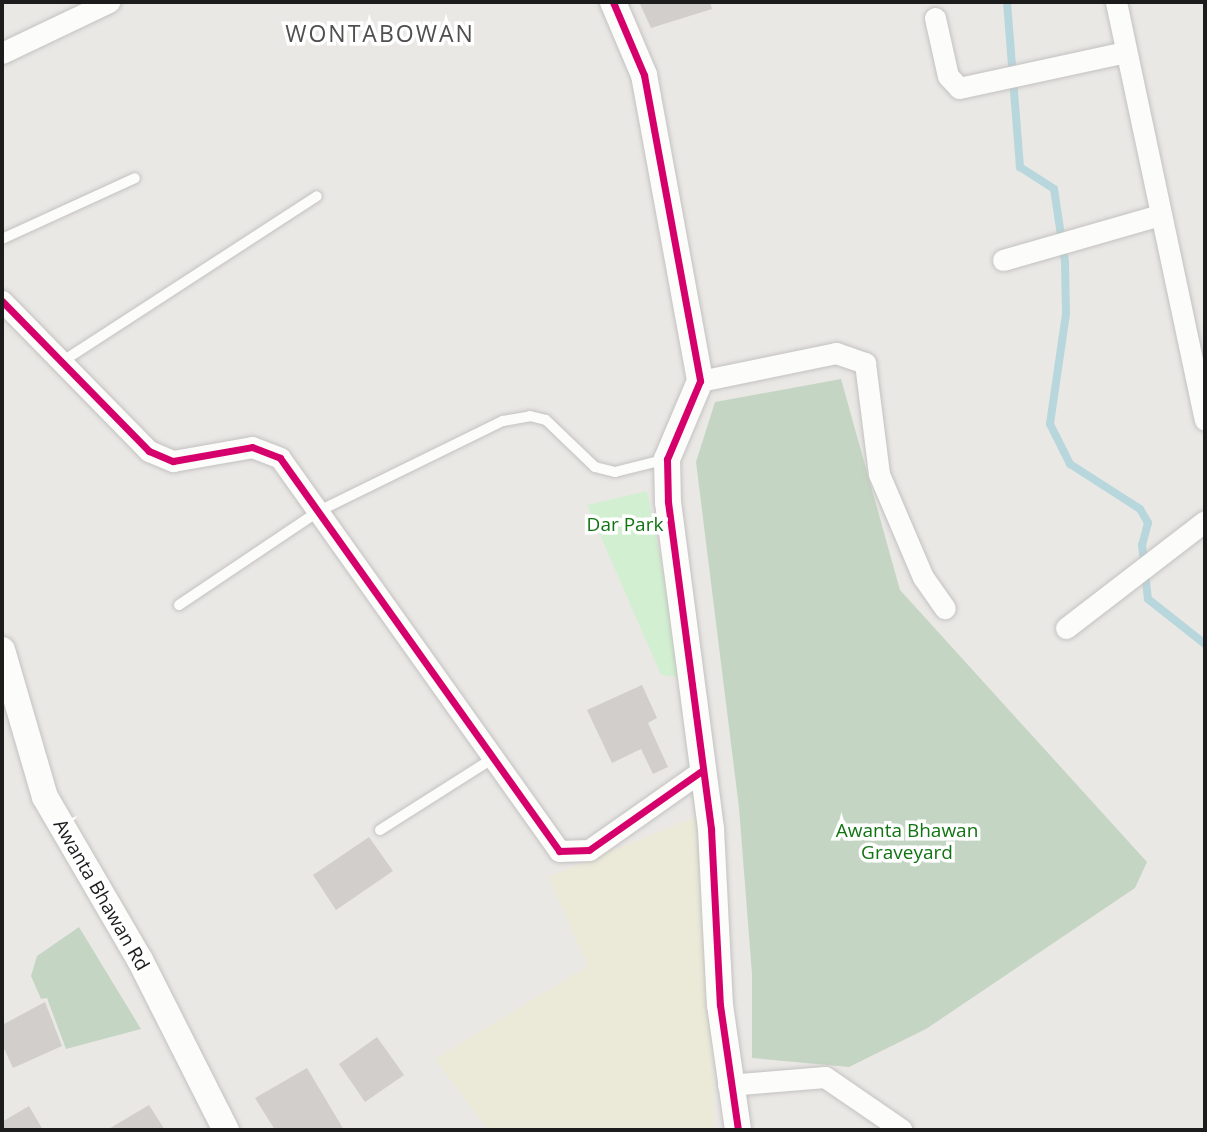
<!DOCTYPE html>
<style>
body{margin:0}
#map{position:relative;width:1207px;height:1132px;overflow:hidden;background:#eae8e5;font-family:"Open Sans",sans-serif}
div>[style]{position:absolute}
.farmland>*{inset:0;background:#ebead8}
.cemetery>*{inset:0;background:#c4d5c3}
.park>*{inset:0;background:#d2f0d1}
.stream>*{height:8px;margin:-4px;padding:0 4px;transform-origin:4px;border-radius:4px;background:#b8d7dd}
.building>*{inset:0;background:#d1cecc}
.roads{filter:drop-shadow(0 0 2px #c3c2c1) drop-shadow(0 0 2px #c3c2c1)}
.service>*{height:10px;margin:-5px;padding:0 5px;transform-origin:5px;border-radius:5px;background:#fcfcfb}
.minor>*{height:21px;margin:-10.5px;padding:0 10.5px;transform-origin:10.5px;border-radius:10.5px;background:#fcfcfb}
.tertiary>*{height:26px;margin:-13px;padding:0 13px;transform-origin:13px;border-radius:13px;background:#fcfcfb}
.cycleway>*{height:7px;margin:-3.5px;padding:0 3.5px;transform-origin:3.5px;border-radius:3.5px;background:#d6006c}
span{translate:-50% -50%;white-space:nowrap;text-align:center;line-height:1.15;-webkit-text-stroke:7px #fff;paint-order:stroke}
.park-label{font-size:19px;color:#107412}
.street-label{font-size:19px;color:#1c1c1c}
.quarter-label{font-size:23px;color:#4f4f4f;letter-spacing:2px}
.frame{position:absolute;inset:0;border:4px solid #1c1c1c;pointer-events:none}
</style>
<div id="map">
<div class="farmland">
<div style="clip-path:polygon(703px 814px,715px 1130px,488px 1130px,435px 1059px,588px 966px,548px 877px)"></div>
</div>
<div class="cemetery">
<div style="clip-path:polygon(841px 379px,900px 590px,1147px 862px,1135px 888px,926px 1029px,849px 1067px,752px 1058px,752px 974px,739px 808px,696px 462px,715px 402px)"></div>
<div style="clip-path:polygon(79px 927px,141px 1029px,66px 1049px,47px 998px,41px 999px,31px 976px,37px 956px)"></div>
</div>
<div class="park">
<div style="clip-path:polygon(647px 491px,684px 678px,661px 675px,587px 505px)"></div>
</div>
<div class="stream">
<div style="left:1007px;top:2px;width:166px;rotate:85.5deg"></div>
<div style="left:1020px;top:167px;width:40px;rotate:32.9deg"></div>
<div style="left:1054px;top:189px;width:74px;rotate:81.4deg"></div>
<div style="left:1065px;top:262px;width:52px;rotate:88.9deg"></div>
<div style="left:1066px;top:314px;width:111px;rotate:98.3deg"></div>
<div style="left:1050px;top:424px;width:45px;rotate:63.4deg"></div>
<div style="left:1070px;top:464px;width:83px;rotate:32.7deg"></div>
<div style="left:1140px;top:509px;width:16px;rotate:60deg"></div>
<div style="left:1148px;top:523px;width:23px;rotate:105deg"></div>
<div style="left:1142px;top:545px;width:54px;rotate:83.7deg"></div>
<div style="left:1148px;top:599px;width:73px;rotate:38.3deg"></div>
</div>
<div class="building">
<div style="clip-path:polygon(639px 2px,710px 2px,712px 9px,651px 28px)"></div>
<div style="clip-path:polygon(642px 685px,657px 718px,648px 723px,668px 767px,653px 774px,641px 749px,612px 763px,587px 710px)"></div>
<div style="clip-path:polygon(369px 837px,393px 871px,336px 910px,313px 875px)"></div>
<div style="clip-path:polygon(45px 1002px,62px 1046px,13px 1068px,2px 1044px,2px 1025px)"></div>
<div style="clip-path:polygon(377px 1037px,404px 1075px,365px 1102px,339px 1064px)"></div>
<div style="clip-path:polygon(307px 1068px,344px 1130px,275px 1130px,255px 1098px)"></div>
<div style="clip-path:polygon(149px 1105px,165px 1130px,107px 1130px)"></div>
<div style="clip-path:polygon(29px 1106px,43px 1130px,2px 1130px,2px 1122px)"></div>
</div>
<div class="roads">
<div class="service">
<div style="left:2px;top:239px;width:146px;rotate:-24.6deg"></div>
<div style="left:60px;top:363px;width:306px;rotate:-33deg"></div>
<div style="left:179px;top:605px;width:169px;rotate:-33.9deg"></div>
<div style="left:319px;top:511px;width:205px;rotate:-26.1deg"></div>
<div style="left:503px;top:421px;width:27px;rotate:-10deg"></div>
<div style="left:530px;top:416px;width:16px;rotate:14deg"></div>
<div style="left:546px;top:420px;width:68px;rotate:43.8deg"></div>
<div style="left:595px;top:467px;width:21px;rotate:14deg"></div>
<div style="left:615px;top:472px;width:54px;rotate:-14deg"></div>
<div style="left:380px;top:830px;width:133px;rotate:-32.4deg"></div>
</div>
<div class="minor">
<div style="left:1116px;top:2px;width:427px;rotate:78deg"></div>
<div style="left:935px;top:18px;width:59px;rotate:77.4deg"></div>
<div style="left:948px;top:76px;width:16px;rotate:47deg"></div>
<div style="left:959px;top:88px;width:171px;rotate:-12.2deg"></div>
<div style="left:2px;top:53px;width:119px;rotate:-25.5deg"></div>
<div style="left:1003px;top:260px;width:163px;rotate:-16deg"></div>
<div style="left:2px;top:301px;width:210px;rotate:45.6deg"></div>
<div style="left:149px;top:451px;width:26px;rotate:23deg"></div>
<div style="left:173px;top:461px;width:80px;rotate:-10deg"></div>
<div style="left:252px;top:447px;width:30px;rotate:21deg"></div>
<div style="left:280px;top:458px;width:482px;rotate:54.6deg"></div>
<div style="left:559px;top:851px;width:30px;rotate:-2deg"></div>
<div style="left:589px;top:850px;width:136px;rotate:-35.1deg"></div>
<div style="left:700px;top:381px;width:139px;rotate:-11.6deg"></div>
<div style="left:836px;top:353px;width:31px;rotate:19deg"></div>
<div style="left:865px;top:363px;width:112px;rotate:82.8deg"></div>
<div style="left:879px;top:474px;width:112px;rotate:66.9deg"></div>
<div style="left:923px;top:577px;width:38px;rotate:55deg"></div>
<div style="left:1066px;top:628px;width:175px;rotate:-37.6deg"></div>
<div style="left:728px;top:1085px;width:97px;rotate:-4.7deg"></div>
<div style="left:825px;top:1077px;width:93px;rotate:34.5deg"></div>
</div>
<div class="tertiary">
<div style="left:613px;top:2px;width:79px;rotate:67deg"></div>
<div style="left:644px;top:75px;width:311px;rotate:79.6deg"></div>
<div style="left:700px;top:381px;width:85px;rotate:112.9deg"></div>
<div style="left:667px;top:459px;width:43px;rotate:88.7deg"></div>
<div style="left:668px;top:502px;width:330px;rotate:82.5deg"></div>
<div style="left:711px;top:829px;width:176px;rotate:87.1deg"></div>
<div style="left:720px;top:1005px;width:126px;rotate:81.8deg"></div>
<div style="left:2px;top:650px;width:153px;rotate:73.7deg"></div>
<div style="left:45px;top:797px;width:189px;rotate:59.8deg"></div>
<div style="left:140px;top:960px;width:191px;rotate:63.2deg"></div>
</div>
</div>
<div class="cycleway">
<div style="left:613px;top:2px;width:79px;rotate:67deg"></div>
<div style="left:644px;top:75px;width:311px;rotate:79.6deg"></div>
<div style="left:700px;top:381px;width:85px;rotate:112.9deg"></div>
<div style="left:667px;top:459px;width:43px;rotate:88.7deg"></div>
<div style="left:668px;top:502px;width:330px;rotate:82.5deg"></div>
<div style="left:711px;top:829px;width:176px;rotate:87.1deg"></div>
<div style="left:720px;top:1005px;width:126px;rotate:81.8deg"></div>
<div style="left:2px;top:301px;width:210px;rotate:45.6deg"></div>
<div style="left:149px;top:451px;width:26px;rotate:23deg"></div>
<div style="left:173px;top:461px;width:80px;rotate:-10deg"></div>
<div style="left:252px;top:447px;width:30px;rotate:21deg"></div>
<div style="left:280px;top:458px;width:482px;rotate:54.6deg"></div>
<div style="left:559px;top:851px;width:30px;rotate:-2deg"></div>
<div style="left:589px;top:850px;width:136px;rotate:-35.1deg"></div>
</div>
<div class="park-label">
<span style="left:625px;top:525px">Dar Park</span>
<span style="left:907px;top:842px">Awanta Bhawan<br>Graveyard</span>
</div>
<div class="street-label">
<span style="left:101px;top:895px;rotate:60deg">Awanta Bhawan Rd</span>
</div>
<div class="quarter-label">
<span style="left:380px;top:33px">WONTABOWAN</span>
</div>
<div class="frame"></div>
</div>
